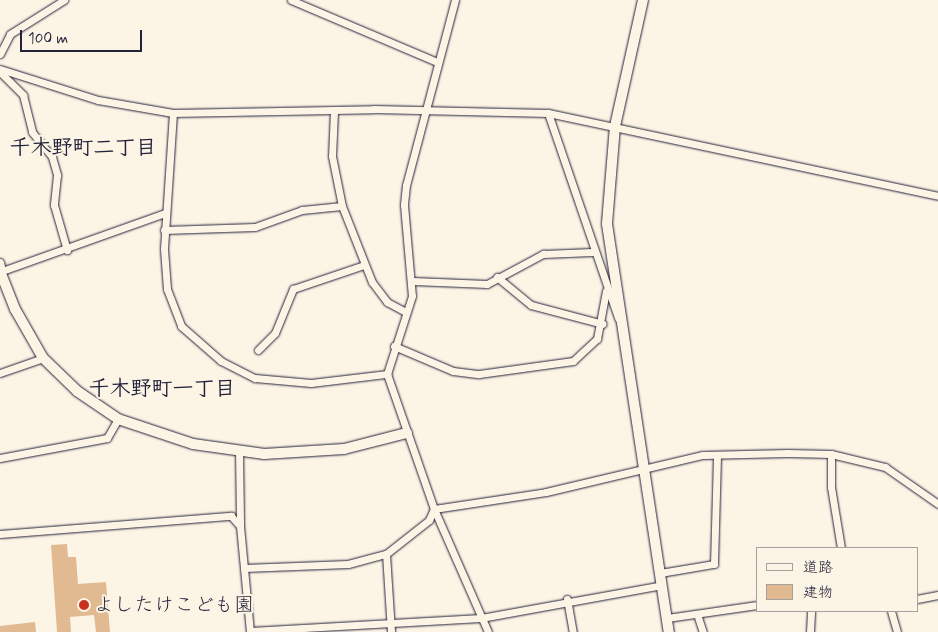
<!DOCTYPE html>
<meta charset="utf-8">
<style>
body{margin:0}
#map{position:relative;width:938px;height:632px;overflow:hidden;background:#fcf5e5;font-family:Mynerve,"Klee One",sans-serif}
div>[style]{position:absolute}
.building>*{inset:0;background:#e1ba91}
.roads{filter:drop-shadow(0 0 1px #22223b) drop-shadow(0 0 1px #22223b)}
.street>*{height:7px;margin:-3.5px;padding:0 3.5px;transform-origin:3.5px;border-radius:3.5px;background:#fcf5e5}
.secondary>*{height:10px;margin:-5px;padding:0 5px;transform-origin:5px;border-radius:5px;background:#fcf5e5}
.dots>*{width:14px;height:14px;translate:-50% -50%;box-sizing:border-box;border:2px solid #fcf5e5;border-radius:50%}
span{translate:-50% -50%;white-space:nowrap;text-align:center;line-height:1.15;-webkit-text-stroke:4px #fcf5e5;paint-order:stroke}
.poi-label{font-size:20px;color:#22223b}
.left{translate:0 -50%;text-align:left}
.neighbourhood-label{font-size:21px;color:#22223b;font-weight:700}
.legend{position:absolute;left:756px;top:547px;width:162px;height:65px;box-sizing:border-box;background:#fcf5e5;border:1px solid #a5a1a1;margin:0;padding:6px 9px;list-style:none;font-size:15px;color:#22223b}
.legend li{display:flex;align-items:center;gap:10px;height:25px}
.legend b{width:25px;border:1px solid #a5a1a1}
.scale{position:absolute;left:20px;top:30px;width:122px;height:22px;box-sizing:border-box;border:2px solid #22223b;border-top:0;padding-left:6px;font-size:15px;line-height:18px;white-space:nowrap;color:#22223b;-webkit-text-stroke:4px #fcf5e5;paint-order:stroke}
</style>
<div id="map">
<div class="building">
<div style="clip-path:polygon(67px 544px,68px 557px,76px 557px,78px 584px,106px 582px,110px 632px,96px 632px,94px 615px,70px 617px,71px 632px,57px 632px,51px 545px)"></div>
<div style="clip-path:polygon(35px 622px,36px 632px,0 632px,0 626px)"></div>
</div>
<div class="roads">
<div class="street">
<div style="left:291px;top:0;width:159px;rotate:23deg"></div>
<div style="left:455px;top:0;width:191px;rotate:104.8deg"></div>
<div style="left:406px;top:185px;width:20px;rotate:96deg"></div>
<div style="left:404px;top:205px;width:91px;rotate:85deg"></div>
<div style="left:412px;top:296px;width:82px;rotate:107.8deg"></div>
<div style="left:387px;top:374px;width:143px;rotate:70.8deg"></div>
<div style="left:434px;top:509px;width:134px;rotate:66.3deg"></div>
<div style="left:0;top:54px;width:22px;rotate:-63deg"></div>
<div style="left:10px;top:34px;width:64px;rotate:-32.2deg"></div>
<div style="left:0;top:69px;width:103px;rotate:17.6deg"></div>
<div style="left:98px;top:100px;width:76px;rotate:9.8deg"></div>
<div style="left:173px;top:113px;width:201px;rotate:-1.1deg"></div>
<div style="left:374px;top:109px;width:174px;rotate:1.3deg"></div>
<div style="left:548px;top:113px;width:399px;rotate:12deg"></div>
<div style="left:0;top:72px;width:33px;rotate:45deg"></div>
<div style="left:23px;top:95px;width:38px;rotate:76deg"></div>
<div style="left:32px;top:132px;width:32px;rotate:51deg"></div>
<div style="left:52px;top:157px;width:19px;rotate:74deg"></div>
<div style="left:57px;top:175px;width:30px;rotate:96deg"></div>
<div style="left:54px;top:205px;width:47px;rotate:73.9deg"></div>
<div style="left:334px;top:111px;width:45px;rotate:92.5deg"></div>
<div style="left:332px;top:156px;width:51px;rotate:78.7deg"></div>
<div style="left:342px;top:206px;width:82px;rotate:68.5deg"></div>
<div style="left:372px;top:282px;width:25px;rotate:53deg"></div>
<div style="left:387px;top:302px;width:21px;rotate:28deg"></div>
<div style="left:173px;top:113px;width:136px;rotate:93.8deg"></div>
<div style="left:164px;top:249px;width:40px;rotate:85.7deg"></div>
<div style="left:167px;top:289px;width:40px;rotate:69deg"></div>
<div style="left:181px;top:326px;width:53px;rotate:41.2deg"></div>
<div style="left:221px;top:361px;width:38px;rotate:27deg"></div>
<div style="left:255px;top:378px;width:56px;rotate:5.1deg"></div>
<div style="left:311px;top:383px;width:77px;rotate:-6.8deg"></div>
<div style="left:548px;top:113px;width:217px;rotate:71.1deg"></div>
<div style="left:164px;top:230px;width:91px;rotate:-1.9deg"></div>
<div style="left:255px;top:227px;width:50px;rotate:-19.9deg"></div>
<div style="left:302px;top:210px;width:40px;rotate:-5.7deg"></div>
<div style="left:0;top:262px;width:9px;rotate:77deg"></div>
<div style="left:2px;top:271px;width:173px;rotate:-19.6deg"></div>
<div style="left:497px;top:277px;width:44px;rotate:39.5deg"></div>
<div style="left:531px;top:305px;width:74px;rotate:14.8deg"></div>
<div style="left:413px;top:281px;width:74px;rotate:2.3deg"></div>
<div style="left:487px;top:284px;width:64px;rotate:-28.2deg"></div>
<div style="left:543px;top:254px;width:49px;rotate:-2.3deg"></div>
<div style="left:394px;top:346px;width:64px;rotate:23deg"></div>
<div style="left:453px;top:371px;width:26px;rotate:7deg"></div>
<div style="left:479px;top:374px;width:95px;rotate:-7.9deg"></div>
<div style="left:573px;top:361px;width:33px;rotate:-43deg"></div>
<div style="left:597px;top:339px;width:49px;rotate:-79.4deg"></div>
<div style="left:258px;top:350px;width:24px;rotate:-45deg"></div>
<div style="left:275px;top:333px;width:48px;rotate:-67.8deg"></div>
<div style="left:293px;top:289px;width:75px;rotate:-18.7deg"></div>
<div style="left:0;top:373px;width:46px;rotate:-19.2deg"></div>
<div style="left:239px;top:450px;width:76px;rotate:89.2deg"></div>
<div style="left:831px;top:454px;width:33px;rotate:90deg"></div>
<div style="left:831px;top:487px;width:62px;rotate:80.7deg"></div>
<div style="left:0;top:458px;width:109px;rotate:-10.6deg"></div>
<div style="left:107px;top:438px;width:22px;rotate:-60deg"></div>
<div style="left:434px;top:509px;width:113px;rotate:-8.6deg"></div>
<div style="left:546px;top:492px;width:161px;rotate:-13.3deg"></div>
<div style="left:703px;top:455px;width:85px;rotate:-1.3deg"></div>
<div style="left:788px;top:453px;width:43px;rotate:1.3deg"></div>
<div style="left:831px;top:454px;width:56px;rotate:13.5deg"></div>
<div style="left:885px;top:467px;width:65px;rotate:34.9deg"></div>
<div style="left:0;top:534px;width:232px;rotate:-4.5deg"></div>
<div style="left:231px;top:516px;width:13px;rotate:48deg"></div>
<div style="left:240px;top:526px;width:105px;rotate:84.6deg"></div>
<div style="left:250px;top:631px;width:231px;rotate:-3.2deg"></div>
<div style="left:481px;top:618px;width:184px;rotate:-10.3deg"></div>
<div style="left:386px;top:554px;width:78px;rotate:86.3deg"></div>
<div style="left:244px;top:568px;width:104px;rotate:-2.2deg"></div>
<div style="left:348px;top:564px;width:39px;rotate:-15deg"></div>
<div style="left:386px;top:554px;width:55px;rotate:-38.3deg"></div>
<div style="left:429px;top:520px;width:12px;rotate:-66deg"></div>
<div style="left:660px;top:573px;width:55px;rotate:-9.5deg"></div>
<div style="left:714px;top:564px;width:108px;rotate:-88.4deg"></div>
<div style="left:567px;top:599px;width:34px;rotate:80deg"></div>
<div style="left:917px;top:599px;width:21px;rotate:-11deg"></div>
<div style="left:891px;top:611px;width:22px;rotate:74deg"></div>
<div style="left:697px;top:614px;width:19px;rotate:72deg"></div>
<div style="left:667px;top:618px;width:91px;rotate:-8.2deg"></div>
<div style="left:810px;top:632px;width:21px;rotate:-87deg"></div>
</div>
<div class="secondary">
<div style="left:643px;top:0;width:129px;rotate:102.5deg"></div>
<div style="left:615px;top:126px;width:98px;rotate:94.7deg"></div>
<div style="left:607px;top:224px;width:413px;rotate:81.4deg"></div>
<div style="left:0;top:271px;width:41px;rotate:68.5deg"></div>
<div style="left:15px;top:309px;width:56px;rotate:60.3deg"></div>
<div style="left:43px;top:358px;width:47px;rotate:44.1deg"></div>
<div style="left:77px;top:391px;width:50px;rotate:34.3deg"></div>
<div style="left:118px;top:419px;width:79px;rotate:18.4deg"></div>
<div style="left:193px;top:444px;width:72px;rotate:8deg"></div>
<div style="left:264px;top:454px;width:80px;rotate:-3.6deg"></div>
<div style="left:344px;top:449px;width:65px;rotate:-14.3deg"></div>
</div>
</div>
<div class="dots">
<div style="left:84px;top:605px;background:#c8321e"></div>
</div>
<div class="poi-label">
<span class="left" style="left:94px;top:605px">よしたけこども園</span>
</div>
<div class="neighbourhood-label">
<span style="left:83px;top:148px">千木野町二丁目</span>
<span style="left:162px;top:389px">千木野町一丁目</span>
</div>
<ul class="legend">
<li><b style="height:6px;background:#fcf5e5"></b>道路</li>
<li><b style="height:14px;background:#e1ba91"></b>建物</li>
</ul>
<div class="scale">100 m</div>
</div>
